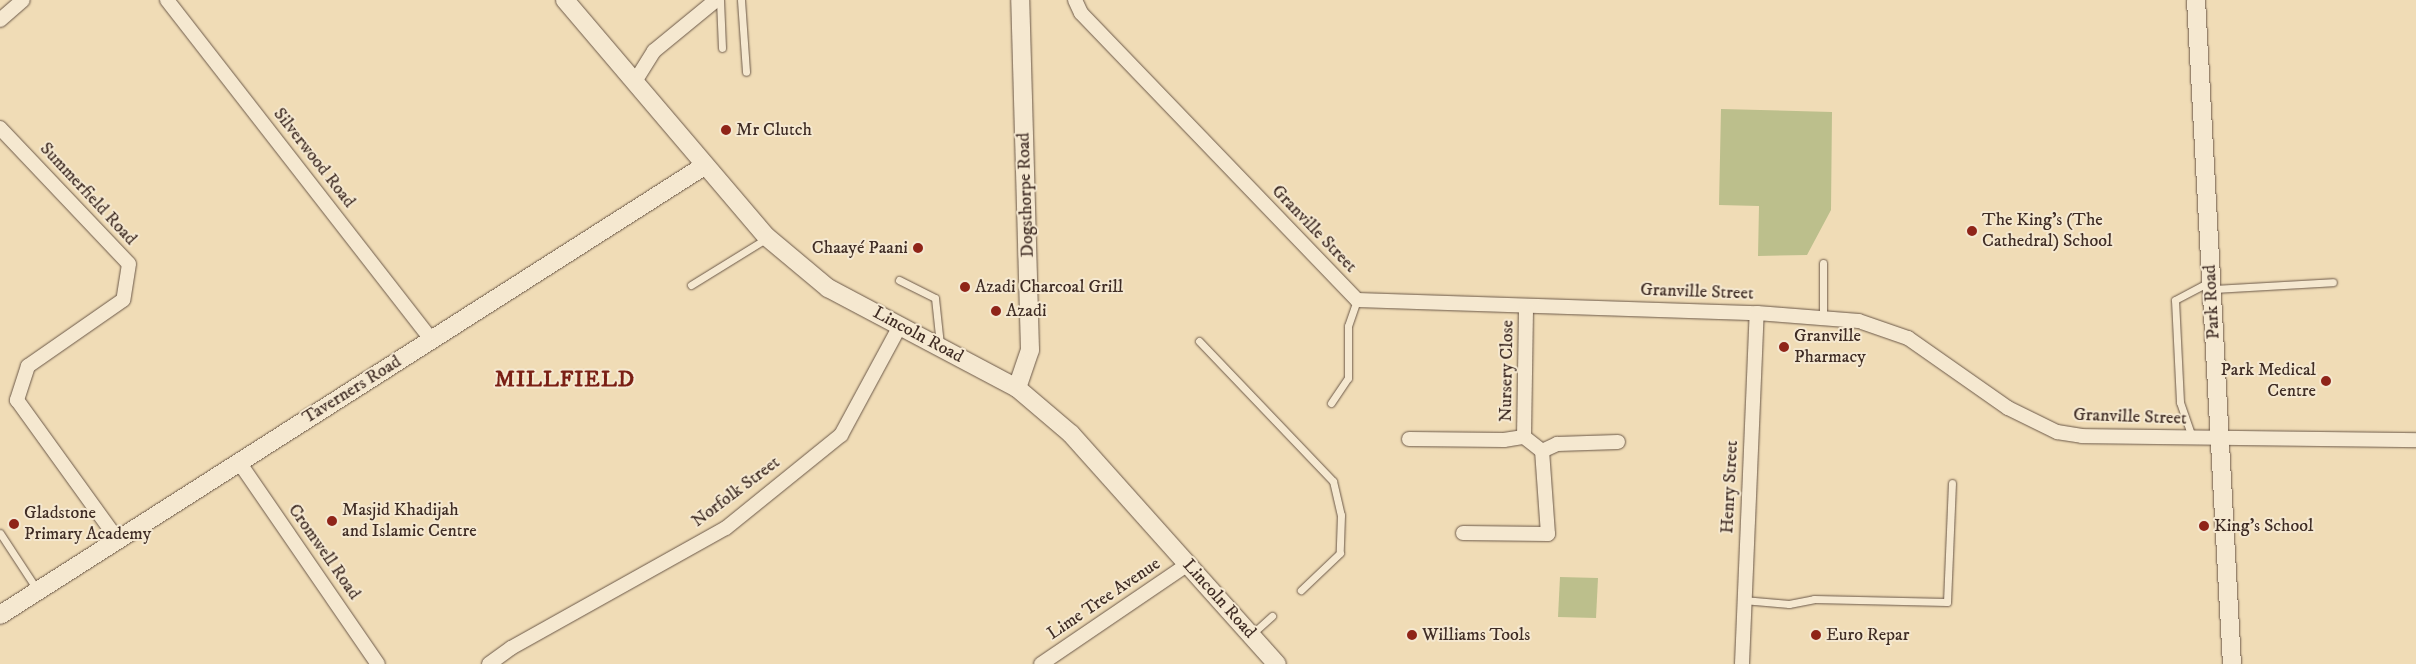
<!DOCTYPE html>
<meta charset="utf-8">
<style>
body{margin:0}
#map{position:relative;width:2416px;height:664px;overflow:hidden;background:#f0dcb6;font-family:"IM FELL DW Pica",serif}
div>[style]{position:absolute}
.green>*{inset:0;background:#bcbf8c}
.roads{filter:drop-shadow(0 0 1px #6b5848) drop-shadow(0 0 1px #6b5848)}
.service>*{height:7px;margin:-3.5px;padding:0 3.5px;transform-origin:3.5px;border-radius:3.5px;background:#f5e8d0}
.minor>*{height:14px;margin:-7px;padding:0 7px;transform-origin:7px;border-radius:7px;background:#f5e8d0}
.tertiary>*{height:18px;margin:-9px;padding:0 9px;transform-origin:9px;border-radius:9px;background:#f5e8d0}
.dots>*{width:14px;height:14px;translate:-50% -50%;box-sizing:border-box;border:2px solid #f5e8d0;border-radius:50%}
span{translate:-50% -50%;white-space:nowrap;text-align:center;line-height:1.15;-webkit-text-stroke:4px #f5e8d0;paint-order:stroke}
.poi-label{font-size:18px;color:#3f2c24}
.left{translate:0 -50%;text-align:left}
.right{translate:-100% -50%;text-align:right}
.street-label{font-size:18px;color:#3f2c24}
.district-label{font-size:22px;color:#7a1f14;font-weight:700;letter-spacing:1px}
</style>
<div id="map">
<div class="green">
<div style="clip-path:polygon(1721px 109px,1832px 112px,1831px 210px,1807px 255px,1758px 256px,1759px 206px,1719px 205px)"></div>
<div style="clip-path:polygon(1560px 577px,1598px 578px,1596px 618px,1558px 617px)"></div>
</div>
<div class="roads">
<div class="service">
<div style="left:720px;top:0;width:48px;rotate:87.6deg"></div>
<div style="left:741px;top:0;width:72px;rotate:86deg"></div>
<div style="left:899px;top:280px;width:40px;rotate:26.6deg"></div>
<div style="left:935px;top:298px;width:47px;rotate:83.9deg"></div>
<div style="left:691px;top:285px;width:89px;rotate:-31.7deg"></div>
<div style="left:2213px;top:289px;width:120px;rotate:-3.3deg"></div>
<div style="left:1823px;top:316px;width:53px;rotate:-90deg"></div>
<div style="left:1199px;top:341px;width:194px;rotate:46.3deg"></div>
<div style="left:1333px;top:481px;width:35px;rotate:77deg"></div>
<div style="left:1341px;top:515px;width:38px;rotate:92deg"></div>
<div style="left:1340px;top:553px;width:54px;rotate:136.5deg"></div>
<div style="left:1331px;top:403px;width:30px;rotate:-56deg"></div>
<div style="left:1348px;top:378px;width:52px;rotate:-90deg"></div>
<div style="left:1348px;top:326px;width:28px;rotate:-71deg"></div>
<div style="left:2192px;top:437px;width:37px;rotate:-109deg"></div>
<div style="left:2180px;top:402px;width:102px;rotate:-92.8deg"></div>
<div style="left:2175px;top:300px;width:41px;rotate:-27.8deg"></div>
<div style="left:0;top:533px;width:69px;rotate:56.8deg"></div>
<div style="left:1743px;top:600px;width:46px;rotate:5deg"></div>
<div style="left:1789px;top:604px;width:25px;rotate:-11deg"></div>
<div style="left:1814px;top:599px;width:133px;rotate:1.3deg"></div>
<div style="left:1947px;top:602px;width:119px;rotate:-87.6deg"></div>
<div style="left:1252px;top:634px;width:27px;rotate:-42deg"></div>
</div>
<div class="minor">
<div style="left:167px;top:0;width:430px;rotate:52.1deg"></div>
<div style="left:1075px;top:0;width:14px;rotate:65deg"></div>
<div style="left:1081px;top:13px;width:398px;rotate:46.1deg"></div>
<div style="left:1357px;top:300px;width:400px;rotate:1.9deg"></div>
<div style="left:1757px;top:313px;width:102px;rotate:4.5deg"></div>
<div style="left:1859px;top:321px;width:52px;rotate:19.1deg"></div>
<div style="left:1908px;top:338px;width:122px;rotate:35deg"></div>
<div style="left:2008px;top:408px;width:55px;rotate:26.1deg"></div>
<div style="left:2057px;top:432px;width:25px;rotate:9deg"></div>
<div style="left:2082px;top:436px;width:334px;rotate:0.7deg"></div>
<div style="left:0;top:20px;width:30px;rotate:-41deg"></div>
<div style="left:634px;top:83px;width:38px;rotate:-58deg"></div>
<div style="left:654px;top:51px;width:80px;rotate:-39.4deg"></div>
<div style="left:0;top:128px;width:187px;rotate:46.5deg"></div>
<div style="left:129px;top:264px;width:36px;rotate:99deg"></div>
<div style="left:123px;top:300px;width:116px;rotate:145.2deg"></div>
<div style="left:28px;top:366px;width:36px;rotate:108deg"></div>
<div style="left:17px;top:400px;width:173px;rotate:54.2deg"></div>
<div style="left:1409px;top:439px;width:95px;rotate:0.6deg"></div>
<div style="left:1504px;top:440px;width:20px;rotate:-9deg"></div>
<div style="left:1542px;top:451px;width:17px;rotate:-25deg"></div>
<div style="left:1557px;top:444px;width:61px;rotate:-1.9deg"></div>
<div style="left:239px;top:462px;width:245px;rotate:55.5deg"></div>
<div style="left:1463px;top:533px;width:85px;rotate:0.7deg"></div>
<div style="left:1548px;top:534px;width:83px;rotate:-94.1deg"></div>
<div style="left:1542px;top:451px;width:23px;rotate:-142deg"></div>
<div style="left:1524px;top:437px;width:131px;rotate:-89.1deg"></div>
<div style="left:489px;top:664px;width:27px;rotate:-36deg"></div>
<div style="left:511px;top:648px;width:246px;rotate:-29.2deg"></div>
<div style="left:726px;top:528px;width:148px;rotate:-39deg"></div>
<div style="left:841px;top:435px;width:124px;rotate:-61.6deg"></div>
<div style="left:1041px;top:664px;width:178px;rotate:-34.2deg"></div>
<div style="left:1742px;top:664px;width:351px;rotate:-87.6deg"></div>
</div>
<div class="tertiary">
<div style="left:565px;top:0;width:311px;rotate:49.6deg"></div>
<div style="left:767px;top:237px;width:80px;rotate:39.9deg"></div>
<div style="left:828px;top:288px;width:214px;rotate:27.9deg"></div>
<div style="left:1017px;top:388px;width:71px;rotate:40.4deg"></div>
<div style="left:1071px;top:434px;width:309px;rotate:48.2deg"></div>
<div style="left:2196px;top:0;width:665px;rotate:86.9deg"></div>
<div style="left:1017px;top:388px;width:40px;rotate:-71.1deg"></div>
<div style="left:1030px;top:350px;width:350px;rotate:-91.6deg"></div>
<div style="left:0;top:615px;width:835px;rotate:-32.53deg"></div>
</div>
</div>
<div class="dots">
<div style="left:726px;top:130px;background:#8f2418"></div>
<div style="left:1972px;top:231px;background:#8f2418"></div>
<div style="left:918px;top:248px;background:#8f2418"></div>
<div style="left:965px;top:287px;background:#8f2418"></div>
<div style="left:996px;top:311px;background:#8f2418"></div>
<div style="left:1784px;top:347px;background:#8f2418"></div>
<div style="left:2326px;top:381px;background:#8f2418"></div>
<div style="left:332px;top:521px;background:#8f2418"></div>
<div style="left:14px;top:524px;background:#8f2418"></div>
<div style="left:2204px;top:526px;background:#8f2418"></div>
<div style="left:1412px;top:635px;background:#8f2418"></div>
<div style="left:1816px;top:635px;background:#8f2418"></div>
</div>
<div class="poi-label">
<span class="left" style="left:736px;top:130px">Mr Clutch</span>
<span class="left" style="left:1982px;top:231px">The King's (The<br>Cathedral) School</span>
<span class="right" style="left:908px;top:248px">Chaayé Paani</span>
<span class="left" style="left:975px;top:287px">Azadi Charcoal Grill</span>
<span class="left" style="left:1006px;top:311px">Azadi</span>
<span class="left" style="left:1794px;top:347px">Granville<br>Pharmacy</span>
<span class="right" style="left:2316px;top:381px">Park Medical<br>Centre</span>
<span class="left" style="left:342px;top:521px">Masjid Khadijah<br>and Islamic Centre</span>
<span class="left" style="left:24px;top:524px">Gladstone<br>Primary Academy</span>
<span class="left" style="left:2214px;top:526px">King's School</span>
<span class="left" style="left:1422px;top:635px">Williams Tools</span>
<span class="left" style="left:1826px;top:635px">Euro Repar</span>
</div>
<div class="street-label">
<span style="left:314px;top:158px;rotate:52deg">Silverwood Road</span>
<span style="left:88px;top:194px;rotate:47deg">Summerfield Road</span>
<span style="left:1026px;top:195px;rotate:-92deg">Dogsthorpe Road</span>
<span style="left:1314px;top:229px;rotate:46deg">Granville Street</span>
<span style="left:1697px;top:292px;rotate:2deg">Granville Street</span>
<span style="left:2212px;top:302px;rotate:-93deg">Park Road</span>
<span style="left:918px;top:335px;rotate:28deg">Lincoln Road</span>
<span style="left:1507px;top:371px;rotate:-89deg">Nursery Close</span>
<span style="left:352px;top:390px;rotate:-32deg">Taverners Road</span>
<span style="left:2130px;top:417px;rotate:2deg">Granville Street</span>
<span style="left:1730px;top:487px;rotate:-87deg">Henry Street</span>
<span style="left:736px;top:492px;rotate:-37deg">Norfolk Street</span>
<span style="left:324px;top:552px;rotate:55deg">Cromwell Road</span>
<span style="left:1104px;top:599px;rotate:-34deg">Lime Tree Avenue</span>
<span style="left:1219px;top:599px;rotate:48deg">Lincoln Road</span>
</div>
<div class="district-label">
<span style="left:565px;top:380px">MILLFIELD</span>
</div>
</div>
